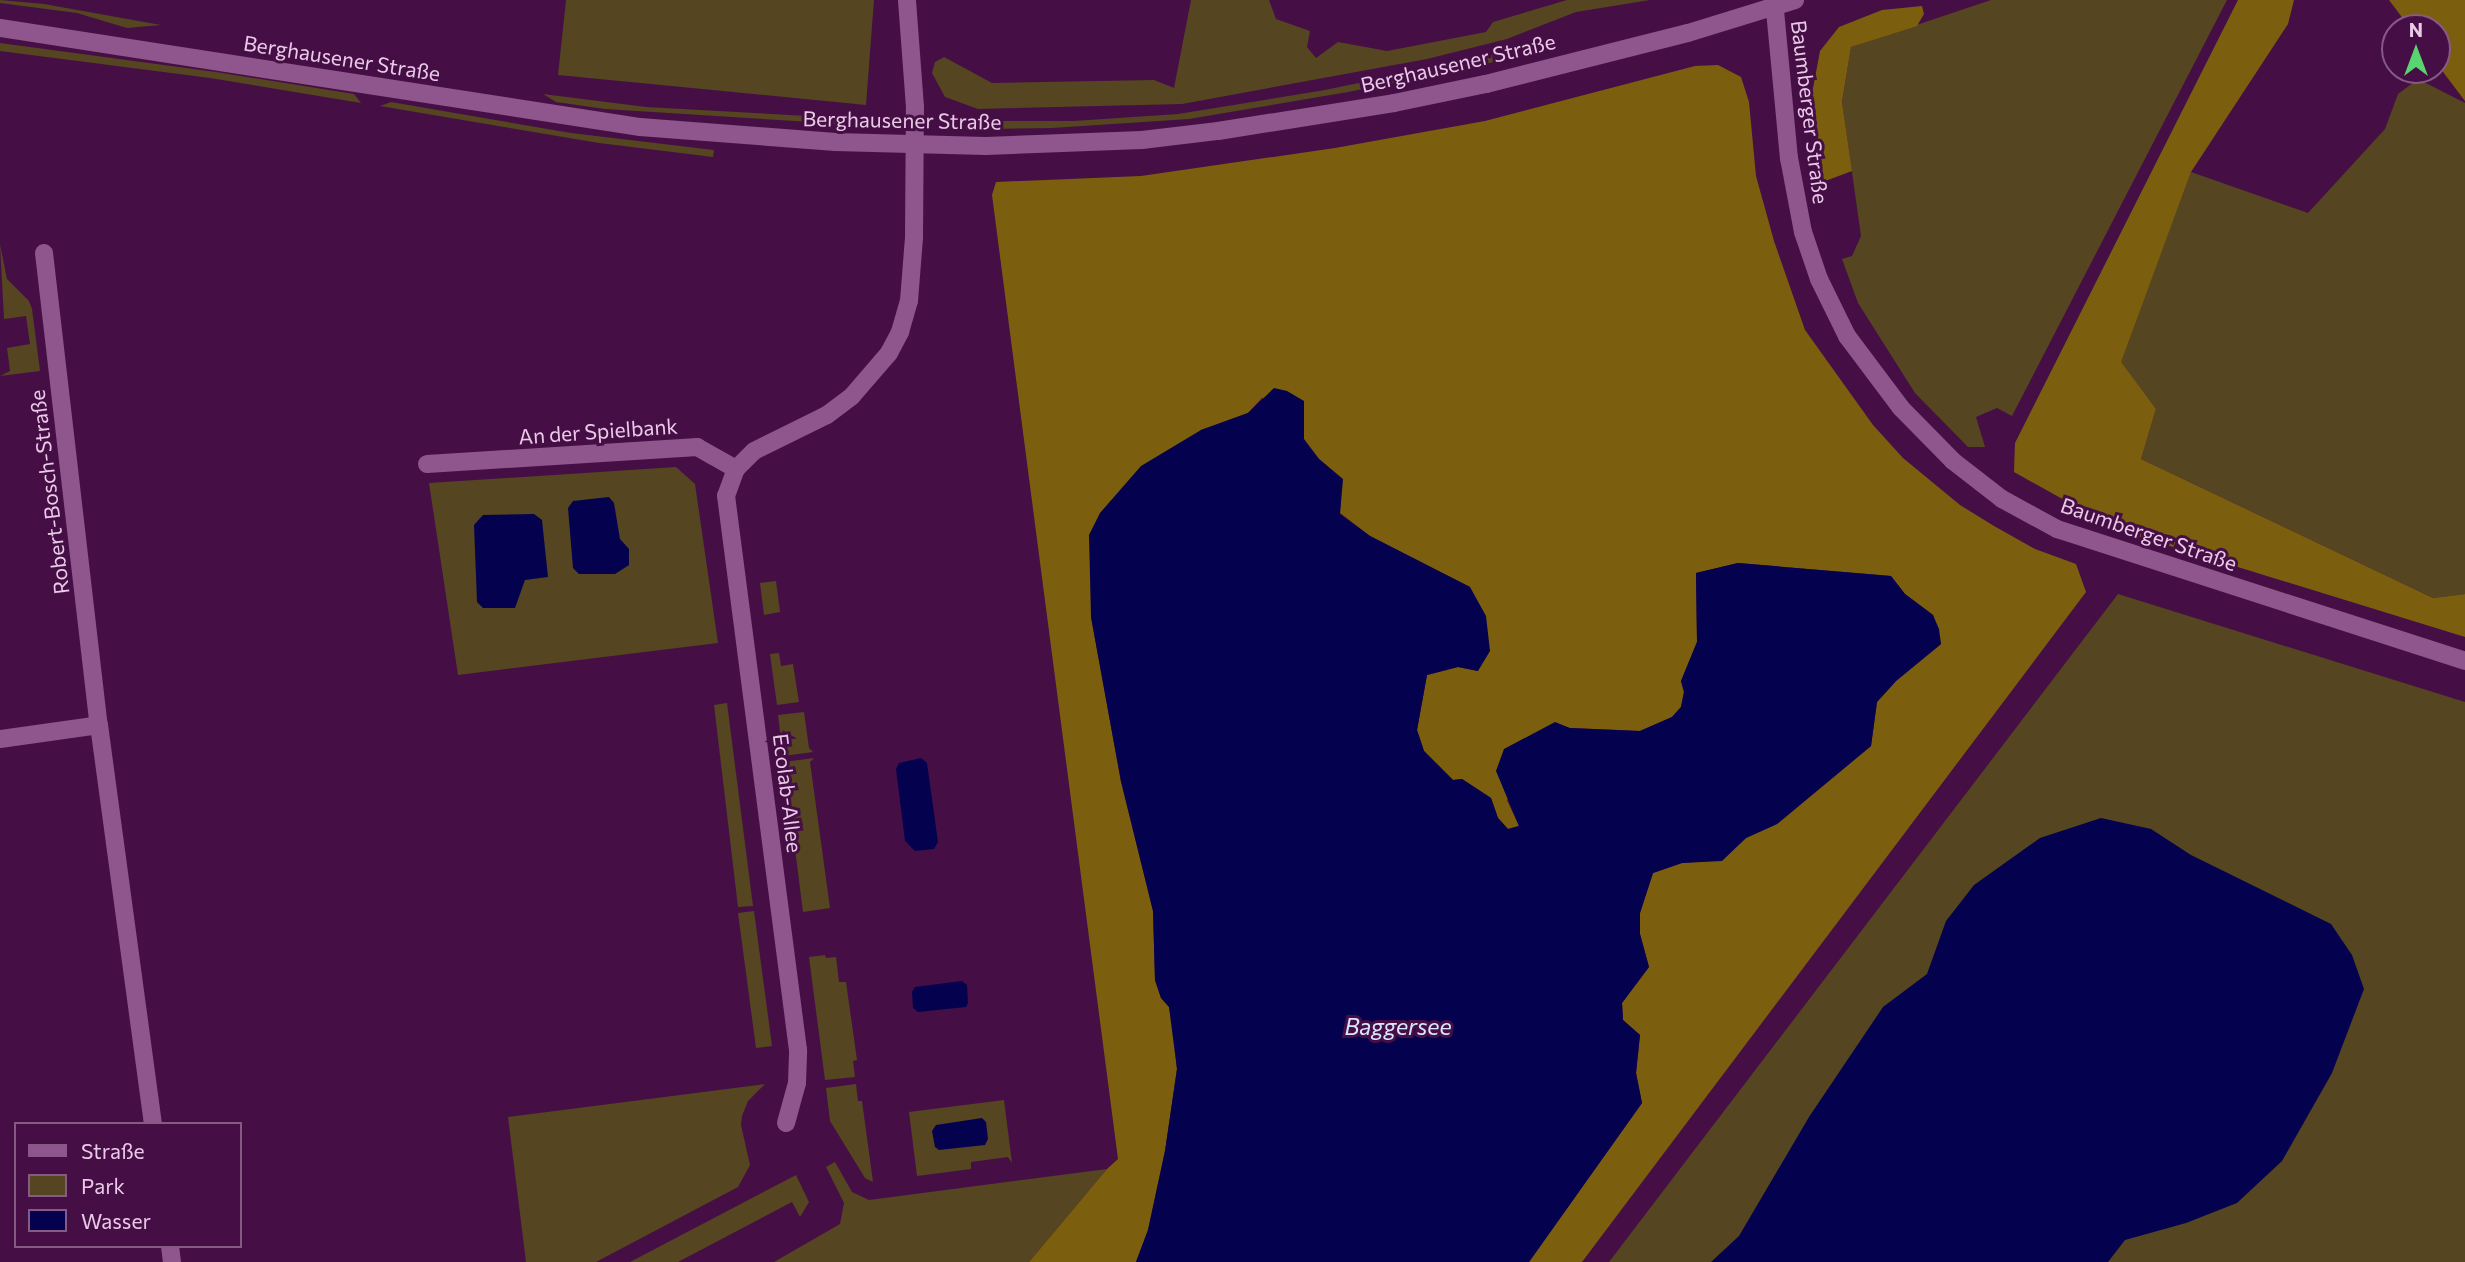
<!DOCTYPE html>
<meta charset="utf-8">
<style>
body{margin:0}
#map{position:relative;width:2465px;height:1262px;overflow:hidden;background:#450f45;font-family:Commissioner,sans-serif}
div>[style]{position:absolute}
.green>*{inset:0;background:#554520}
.forest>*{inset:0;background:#7b5f0f}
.water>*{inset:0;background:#04024f}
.street>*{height:18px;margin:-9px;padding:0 9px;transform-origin:9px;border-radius:9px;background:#8f568e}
.secondary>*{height:18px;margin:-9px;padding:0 9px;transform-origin:9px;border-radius:9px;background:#8f568e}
span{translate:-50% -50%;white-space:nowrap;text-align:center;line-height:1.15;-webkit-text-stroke:6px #450f45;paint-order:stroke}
.street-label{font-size:21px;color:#eacae8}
.water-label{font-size:23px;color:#d9e4ff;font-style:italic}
.legend{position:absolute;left:14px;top:1122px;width:228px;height:126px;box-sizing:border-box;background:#450f45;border:2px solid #875a86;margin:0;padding:9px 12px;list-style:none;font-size:21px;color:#eacae8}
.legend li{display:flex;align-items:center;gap:14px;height:35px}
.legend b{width:35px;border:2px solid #875a86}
.north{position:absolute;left:2381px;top:14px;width:70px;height:70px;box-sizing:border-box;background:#450f45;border:2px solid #875a86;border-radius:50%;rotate:0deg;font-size:19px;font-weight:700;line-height:28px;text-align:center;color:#eacae8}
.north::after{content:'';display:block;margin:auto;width:24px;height:32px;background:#58d56f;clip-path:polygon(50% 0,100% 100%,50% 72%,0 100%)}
</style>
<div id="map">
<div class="green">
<div style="clip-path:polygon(0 0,44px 4px,161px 25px,127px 28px,77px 13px,0 3px)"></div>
<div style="clip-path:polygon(566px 0,874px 0,866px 105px,558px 75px)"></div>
<div style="clip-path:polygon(1191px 0,1269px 0,1276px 19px,1310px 31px,1307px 47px,1316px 58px,1338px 42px,1387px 51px,1486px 32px,1493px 22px,1567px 0,1650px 0,1576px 12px,1507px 39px,1427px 59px,1182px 104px,978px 109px,945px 97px,932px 73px,935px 62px,944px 57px,992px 83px,1154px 80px,1174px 88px)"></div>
<div style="clip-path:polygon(1991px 0,2227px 0,2012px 416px,1997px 408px,1976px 417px,1985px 447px,1968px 447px,1915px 393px,1858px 303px,1842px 259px,1852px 256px,1861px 236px,1842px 102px,1851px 47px)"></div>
<div style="clip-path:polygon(0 43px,216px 72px,354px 94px,361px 103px,210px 78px,0 51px)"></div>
<div style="clip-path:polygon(1497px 54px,1500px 60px,1483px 65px,1348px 92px,1189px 119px,1052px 128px,986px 129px,972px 125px,977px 121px,1074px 121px,1178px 114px,1325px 90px)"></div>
<div style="clip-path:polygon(2418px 79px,2465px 103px,2465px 594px,2433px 598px,2141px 459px,2156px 409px,2120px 362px,2191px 172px,2308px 213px,2385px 129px,2398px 94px)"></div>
<div style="clip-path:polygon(543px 94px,646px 107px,844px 118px,843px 124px,605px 109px,556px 102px)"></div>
<div style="clip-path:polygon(391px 102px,571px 133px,714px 150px,713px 157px,599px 143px,380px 106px)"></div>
<div style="clip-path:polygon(0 244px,7px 279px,29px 301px,32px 309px,40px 371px,0 376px,10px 371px,7px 348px,30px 344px,26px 316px,4px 319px)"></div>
<div style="clip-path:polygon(676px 467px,695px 484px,718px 643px,458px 675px,429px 483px)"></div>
<div style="clip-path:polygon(776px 581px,780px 612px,764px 615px,760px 583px)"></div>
<div style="clip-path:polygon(2118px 594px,2465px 702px,2465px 1262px,1609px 1262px)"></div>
<div style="clip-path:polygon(779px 653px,781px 666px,793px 664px,799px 702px,777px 705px,770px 654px)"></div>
<div style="clip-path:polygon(727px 703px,753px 906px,738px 907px,714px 705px)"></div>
<div style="clip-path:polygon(804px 712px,809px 748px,813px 752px,783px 756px,778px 715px)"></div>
<div style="clip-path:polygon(814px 758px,810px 762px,830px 908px,803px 912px,784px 762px)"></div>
<div style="clip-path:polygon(754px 911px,772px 1046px,756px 1048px,738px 913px)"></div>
<div style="clip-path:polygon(825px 955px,826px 958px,836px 957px,839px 982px,846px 982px,857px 1060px,853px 1061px,855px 1077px,825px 1080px,809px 957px)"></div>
<div style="clip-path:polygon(765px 1084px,748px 1101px,742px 1116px,741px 1125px,750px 1165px,738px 1187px,596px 1262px,526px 1262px,508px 1117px)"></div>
<div style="clip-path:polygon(856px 1084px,858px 1101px,862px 1101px,873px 1182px,865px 1178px,830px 1121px,826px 1088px)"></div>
<div style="clip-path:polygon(1004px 1100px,1012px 1163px,1008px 1157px,971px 1162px,971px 1169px,917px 1176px,909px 1112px)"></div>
<div style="clip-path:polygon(835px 1162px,852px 1192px,869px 1200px,1107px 1169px,1029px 1262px,774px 1262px,840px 1224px,844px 1203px,826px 1167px)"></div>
<div style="clip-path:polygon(796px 1175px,809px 1202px,800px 1217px,792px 1202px,678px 1262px,630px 1262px)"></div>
</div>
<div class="forest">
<div style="clip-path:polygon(2238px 0,2294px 0,2288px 24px,2191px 172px,2121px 362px,2156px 409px,2141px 459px,2433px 598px,2465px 594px,2465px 637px,2118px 530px,2014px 472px,2015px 443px)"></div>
<div style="clip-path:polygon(2389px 0,2465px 0,2465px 101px,2437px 64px,2437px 28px,2410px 28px)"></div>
<div style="clip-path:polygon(1922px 6px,1924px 14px,1917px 26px,1851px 47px,1842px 102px,1852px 171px,1820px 183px,1811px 99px,1820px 51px,1839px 27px,1882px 10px)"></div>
<div style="clip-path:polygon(1718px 65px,1741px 77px,1749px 102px,1756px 176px,1774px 241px,1805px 330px,1873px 425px,1903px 458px,1960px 505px,1994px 526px,2035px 549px,2076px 564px,2086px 592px,1582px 1262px,1529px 1262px,1642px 1103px,1636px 1073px,1640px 1035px,1623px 1020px,1622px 1003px,1649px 967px,1640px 934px,1640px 913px,1653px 873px,1682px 863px,1722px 860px,1746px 838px,1777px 824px,1871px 746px,1877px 702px,1896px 681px,1941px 644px,1933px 615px,1905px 594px,1891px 576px,1738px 563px,1696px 573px,1697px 642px,1681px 681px,1684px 692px,1681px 707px,1672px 717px,1640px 731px,1570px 728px,1507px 800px,1519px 826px,1508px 829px,1498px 818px,1491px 798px,1462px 779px,1453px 780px,1424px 751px,1417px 730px,1427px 675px,1458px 667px,1478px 671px,1470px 587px,1370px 536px,1340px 513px,1342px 479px,1319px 459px,1303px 439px,1302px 413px,1262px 398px,1248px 413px,1201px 430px,1091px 617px,1121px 782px,1153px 911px,1155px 980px,1161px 998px,1169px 1007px,1173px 1028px,1177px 1069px,1165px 1151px,1148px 1230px,1136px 1262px,1029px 1262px,1107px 1169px,1118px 1159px,992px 195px,996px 182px,1141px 176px,1335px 148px,1485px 121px,1695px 66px)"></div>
</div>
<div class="water">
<div style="clip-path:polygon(1274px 388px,1287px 391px,1304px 401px,1304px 439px,1319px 459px,1343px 479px,1340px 514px,1370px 536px,1470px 587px,1486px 616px,1490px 651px,1478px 671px,1458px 667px,1427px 675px,1417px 730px,1424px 751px,1453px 780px,1462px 779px,1491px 798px,1498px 818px,1508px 829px,1519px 826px,1496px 771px,1504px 749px,1555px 722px,1570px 728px,1640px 731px,1672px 717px,1681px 707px,1684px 692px,1681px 681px,1697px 642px,1696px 573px,1738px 563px,1891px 576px,1905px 594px,1933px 615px,1939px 629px,1941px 644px,1896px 681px,1877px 702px,1871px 746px,1777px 824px,1746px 838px,1722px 861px,1682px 863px,1653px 873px,1640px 913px,1640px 934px,1649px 967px,1622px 1003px,1623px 1020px,1640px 1035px,1636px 1073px,1642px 1103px,1529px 1262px,1136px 1262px,1148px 1230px,1165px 1151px,1177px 1069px,1169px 1007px,1161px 998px,1155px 980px,1153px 911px,1121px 781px,1091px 617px,1089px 535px,1100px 513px,1141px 466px,1201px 430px,1248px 413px)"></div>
<div style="clip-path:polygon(609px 497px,614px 503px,620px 539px,629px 549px,629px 565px,615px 574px,579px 574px,573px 568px,568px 508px,573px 501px)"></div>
<div style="clip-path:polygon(534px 514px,542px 520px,548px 577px,525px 580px,515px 608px,483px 608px,477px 602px,474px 525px,483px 515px)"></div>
<div style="clip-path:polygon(921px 758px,927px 763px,938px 842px,934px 849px,915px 851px,905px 841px,896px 769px,899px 763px)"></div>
<div style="clip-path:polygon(2101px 818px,2151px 829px,2191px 855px,2331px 924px,2352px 955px,2364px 989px,2332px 1073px,2282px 1161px,2237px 1203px,2186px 1223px,2125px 1240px,2108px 1262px,1711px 1262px,1739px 1236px,1809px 1117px,1883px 1007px,1927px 974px,1946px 921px,1974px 885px,2040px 838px)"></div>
<div style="clip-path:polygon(962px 981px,967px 985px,968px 1003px,966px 1007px,918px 1012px,913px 1008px,912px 992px,915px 987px)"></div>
<div style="clip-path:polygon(982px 1118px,986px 1122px,988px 1139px,985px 1145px,939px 1150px,935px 1147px,932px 1131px,936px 1125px)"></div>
</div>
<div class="street">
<div style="left:1774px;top:0;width:159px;rotate:84.6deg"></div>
<div style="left:1789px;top:158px;width:75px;rotate:79.3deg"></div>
<div style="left:1803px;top:232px;width:50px;rotate:71.2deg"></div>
<div style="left:1819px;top:279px;width:64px;rotate:63.8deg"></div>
<div style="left:1847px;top:336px;width:90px;rotate:53.1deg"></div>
<div style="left:1901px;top:408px;width:74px;rotate:45.5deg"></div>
<div style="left:1953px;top:461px;width:62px;rotate:37.8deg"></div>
<div style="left:2002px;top:499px;width:63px;rotate:28.6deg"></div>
<div style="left:2057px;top:529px;width:429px;rotate:17.9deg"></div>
<div style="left:44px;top:253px;width:475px;rotate:83.4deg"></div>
<div style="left:99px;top:725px;width:403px;rotate:82.3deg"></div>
<div style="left:427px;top:464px;width:271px;rotate:-3.6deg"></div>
<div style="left:697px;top:447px;width:45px;rotate:29.4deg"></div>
<div style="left:0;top:739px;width:100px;rotate:-8deg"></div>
<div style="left:786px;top:1123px;width:41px;rotate:-74.6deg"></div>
<div style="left:797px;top:1083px;width:33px;rotate:-88deg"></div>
<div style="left:798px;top:1050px;width:559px;rotate:-97.4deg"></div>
<div style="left:726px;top:496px;width:29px;rotate:-70deg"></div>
<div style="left:736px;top:469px;width:25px;rotate:-45deg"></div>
<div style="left:754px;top:451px;width:81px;rotate:-26.3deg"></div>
<div style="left:827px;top:415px;width:31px;rotate:-37deg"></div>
<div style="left:852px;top:396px;width:57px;rotate:-49.3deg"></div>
<div style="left:889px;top:353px;width:24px;rotate:-62deg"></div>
<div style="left:900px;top:332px;width:32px;rotate:-74deg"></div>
<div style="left:909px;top:301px;width:63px;rotate:-85.5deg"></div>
<div style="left:914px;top:238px;width:131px;rotate:-89.6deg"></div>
<div style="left:915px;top:107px;width:107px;rotate:-94.3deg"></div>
<div style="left:170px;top:1246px;width:16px;rotate:83deg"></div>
</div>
<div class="secondary">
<div style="left:0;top:28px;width:648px;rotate:8.79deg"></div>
<div style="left:640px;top:127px;width:196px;rotate:4.4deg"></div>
<div style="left:835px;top:142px;width:151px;rotate:1.5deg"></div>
<div style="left:986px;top:146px;width:156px;rotate:-2.2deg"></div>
<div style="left:1142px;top:140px;width:77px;rotate:-6.8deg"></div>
<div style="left:1218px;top:131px;width:178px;rotate:-9deg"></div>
<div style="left:1394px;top:103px;width:94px;rotate:-11.7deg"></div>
<div style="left:1486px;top:84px;width:208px;rotate:-14.2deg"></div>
<div style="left:1688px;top:33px;width:112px;rotate:-17.1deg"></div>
</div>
<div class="street-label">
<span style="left:342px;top:58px;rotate:9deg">Berghausener Straße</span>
<span style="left:1458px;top:63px;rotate:-13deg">Berghausener Straße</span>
<span style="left:1810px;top:112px;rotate:83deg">Baumberger Straße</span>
<span style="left:902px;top:120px;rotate:1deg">Berghausener Straße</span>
<span style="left:598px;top:431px;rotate:-4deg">An der Spielbank</span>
<span style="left:49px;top:492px;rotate:-97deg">Robert-Bosch-Straße</span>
<span style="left:2149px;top:534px;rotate:19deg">Baumberger Straße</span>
<span style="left:788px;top:793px;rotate:83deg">Ecolab-Allee</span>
</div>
<div class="water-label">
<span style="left:1398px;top:1026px">Baggersee</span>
</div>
<ul class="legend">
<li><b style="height:9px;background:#8f568e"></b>Straße</li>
<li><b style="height:19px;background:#554520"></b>Park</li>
<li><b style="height:19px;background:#04024f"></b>Wasser</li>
</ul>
<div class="north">N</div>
</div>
